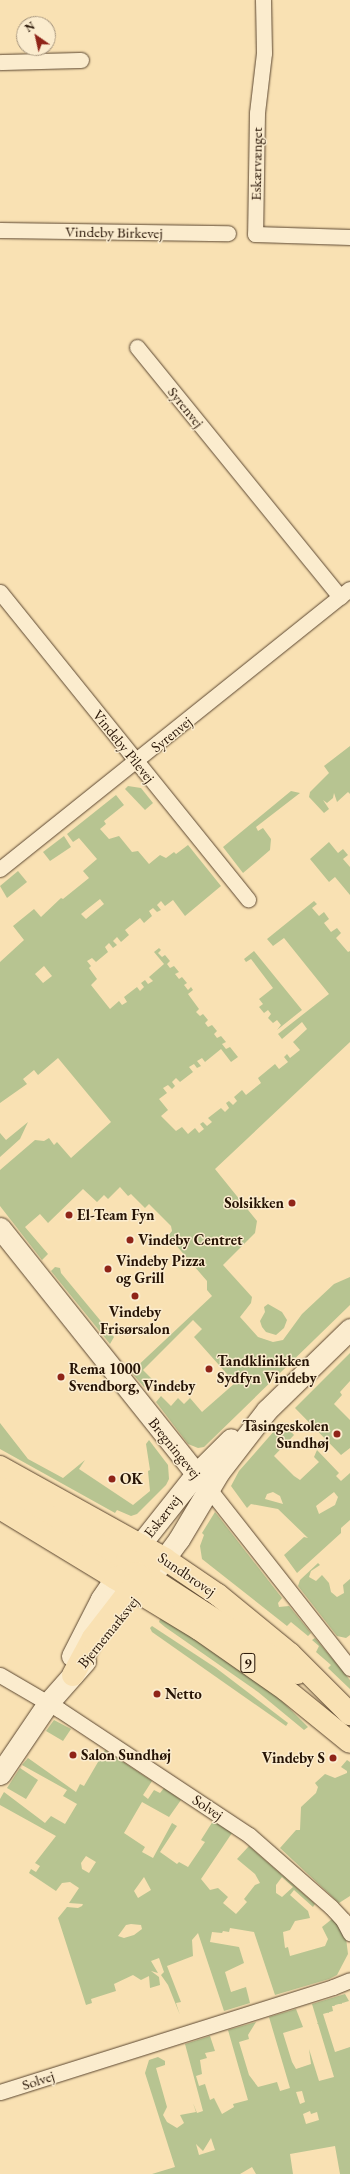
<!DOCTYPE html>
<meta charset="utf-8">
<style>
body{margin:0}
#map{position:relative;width:350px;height:2174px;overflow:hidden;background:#f9e1b3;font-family:"EB Garamond",serif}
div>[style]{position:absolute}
.green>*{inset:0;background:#b7c491}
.roads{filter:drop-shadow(0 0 1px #5b4630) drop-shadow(0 0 1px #5b4630)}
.street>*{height:15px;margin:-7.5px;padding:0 7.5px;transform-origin:7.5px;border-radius:7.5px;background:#fbecce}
.secondary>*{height:21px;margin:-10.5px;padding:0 10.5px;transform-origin:10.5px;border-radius:10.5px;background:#fbecce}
.primary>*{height:22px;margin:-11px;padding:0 11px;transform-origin:11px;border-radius:11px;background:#f9e1b3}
.dots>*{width:11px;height:11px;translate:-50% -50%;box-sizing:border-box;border:2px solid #fbecce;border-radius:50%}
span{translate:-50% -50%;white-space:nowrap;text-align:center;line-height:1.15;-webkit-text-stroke:3px #fbecce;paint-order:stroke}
.shield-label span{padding:1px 3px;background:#fbecce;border:1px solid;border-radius:3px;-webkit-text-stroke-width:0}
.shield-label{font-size:14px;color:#261304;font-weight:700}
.street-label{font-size:15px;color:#261304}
.poi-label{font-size:15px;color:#261304;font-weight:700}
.right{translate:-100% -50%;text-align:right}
.left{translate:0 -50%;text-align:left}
.north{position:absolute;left:16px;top:16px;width:40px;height:40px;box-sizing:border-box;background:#fbecce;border:1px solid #a6957d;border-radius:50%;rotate:326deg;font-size:11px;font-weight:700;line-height:16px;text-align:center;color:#261304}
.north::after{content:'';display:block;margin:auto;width:14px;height:18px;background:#8f2418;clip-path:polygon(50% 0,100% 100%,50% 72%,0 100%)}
</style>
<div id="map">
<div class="green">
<div style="clip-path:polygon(350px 746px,350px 794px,348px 792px,337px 802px,334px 793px,333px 798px,327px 803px,323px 800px,329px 809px,324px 813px,309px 797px,310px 792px,329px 773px,324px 766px)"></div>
<div style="clip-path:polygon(128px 786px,141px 788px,153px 803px,145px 810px,125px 789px)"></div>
<div style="clip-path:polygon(291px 791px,300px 793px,256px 827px,258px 831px,263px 828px,271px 839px,270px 850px,243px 873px,223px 847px)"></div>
<div style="clip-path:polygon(evenodd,116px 795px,124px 805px,104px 821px,106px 824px,100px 829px,109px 839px,119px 836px,132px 852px,138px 851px,149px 864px,160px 855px,166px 858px,174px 852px,176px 854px,188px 845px,221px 886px,185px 916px,173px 900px,165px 906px,161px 901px,157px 905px,161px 910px,157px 912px,153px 908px,149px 911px,152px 916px,144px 923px,140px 918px,125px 930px,129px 935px,121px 942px,117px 937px,113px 941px,117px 945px,113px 948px,109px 943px,105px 947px,108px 952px,96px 962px,92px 958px,87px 961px,91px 966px,89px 968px,97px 979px,91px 985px,110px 1009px,119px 1001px,122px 1005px,127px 1002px,124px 997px,137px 987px,140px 991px,144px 987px,141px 983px,145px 980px,148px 984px,153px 981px,149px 977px,164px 964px,154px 952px,159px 948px,161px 950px,158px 953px,162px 957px,165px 955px,170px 961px,167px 964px,170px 968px,174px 966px,179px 972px,175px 974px,179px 979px,182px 977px,187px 983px,184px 985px,188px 990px,191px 987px,193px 990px,188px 994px,199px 1009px,196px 1012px,200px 1016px,203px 1014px,208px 1020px,205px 1023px,208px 1027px,212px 1025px,217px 1031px,214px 1034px,217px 1038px,221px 1036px,226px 1042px,222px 1044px,226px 1049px,230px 1047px,238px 1057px,231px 1062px,221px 1049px,205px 1062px,202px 1058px,197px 1061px,201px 1066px,197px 1068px,194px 1064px,189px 1067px,193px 1072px,180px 1082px,176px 1078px,172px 1082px,175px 1086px,172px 1089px,168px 1085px,163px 1088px,167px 1093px,159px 1099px,168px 1110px,161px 1116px,176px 1131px,182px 1127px,188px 1134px,195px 1128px,199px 1133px,204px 1129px,200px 1124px,203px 1122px,207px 1126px,212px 1122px,208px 1118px,221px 1108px,225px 1112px,229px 1108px,226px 1103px,229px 1101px,233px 1105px,237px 1101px,234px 1097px,242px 1090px,246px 1095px,261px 1083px,258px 1078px,275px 1064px,279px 1069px,288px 1062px,284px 1057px,287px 1054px,290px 1058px,300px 1050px,293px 1042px,307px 1029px,302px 1022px,282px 1039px,278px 1034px,329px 994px,284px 938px,273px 946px,267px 939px,314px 901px,317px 904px,312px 908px,319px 916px,324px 912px,329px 919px,324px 923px,331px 932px,337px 928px,341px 933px,336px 938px,348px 952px,350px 951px,350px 1042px,215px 1169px,257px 1221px,255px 1233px,223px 1265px,252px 1297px,251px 1303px,240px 1317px,258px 1337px,273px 1342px,283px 1340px,302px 1314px,334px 1284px,350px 1277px,350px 1305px,204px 1447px,198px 1448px,188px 1444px,156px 1402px,161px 1396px,171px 1406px,178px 1398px,184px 1404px,190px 1398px,202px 1412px,235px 1383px,194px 1337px,202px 1329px,193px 1320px,143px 1370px,153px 1380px,144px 1387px,131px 1372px,212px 1296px,207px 1290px,207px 1281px,168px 1236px,172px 1231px,171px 1226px,149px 1204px,145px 1208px,131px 1194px,128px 1196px,120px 1187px,108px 1199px,104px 1195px,97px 1202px,83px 1189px,48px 1223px,40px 1214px,25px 1227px,48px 1254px,42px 1260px,0 1206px,0 1170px,35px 1140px,44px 1141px,49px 1138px,54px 1145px,57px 1142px,71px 1158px,111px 1122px,58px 1058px,38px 1075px,34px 1070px,23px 1079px,27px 1084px,0 1103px,0 962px,24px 940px,13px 926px,34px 909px,41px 917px,61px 898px,63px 899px,89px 878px,83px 871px,97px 859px,79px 838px,73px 842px,67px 834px,116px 795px,100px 899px,104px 904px,86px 919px,81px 914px,100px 899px,116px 795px,44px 966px,52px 976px,43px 983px,35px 974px,44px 966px)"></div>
<div style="clip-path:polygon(64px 836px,71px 847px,50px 861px,43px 852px)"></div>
<div style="clip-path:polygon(329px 842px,338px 853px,343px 849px,348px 855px,343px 859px,350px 867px,350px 895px,335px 877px,329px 882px,310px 859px)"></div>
<div style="clip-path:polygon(18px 871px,27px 882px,7px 898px,0 886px)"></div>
<div style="clip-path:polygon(254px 951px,302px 1010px,277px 1030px,281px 1025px,277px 1020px,273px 1023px,268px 1018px,271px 1014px,268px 1010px,264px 1013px,259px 1007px,263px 1004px,259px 999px,273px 988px,251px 959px,246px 962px,244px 959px)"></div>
<div style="clip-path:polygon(28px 1122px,20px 1139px,0 1157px,0 1133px,6px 1140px)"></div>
<div style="clip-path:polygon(55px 1267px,60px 1268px,61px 1273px,114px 1337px,110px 1344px,51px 1271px)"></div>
<div style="clip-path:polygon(268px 1304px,282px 1312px,287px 1320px,284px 1328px,276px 1335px,266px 1332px,262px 1327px,260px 1321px,265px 1312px,264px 1307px)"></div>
<div style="clip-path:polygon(350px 1353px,350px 1381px,340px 1392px,342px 1395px,334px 1404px,350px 1420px,350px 1448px,341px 1455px,295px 1408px)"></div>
<div style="clip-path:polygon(evenodd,282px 1422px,294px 1435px,274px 1456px,294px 1476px,300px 1480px,319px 1462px,314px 1457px,317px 1450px,339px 1473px,336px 1476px,341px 1481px,350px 1473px,350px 1520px,341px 1528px,341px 1533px,297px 1573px,284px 1555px,304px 1537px,308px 1538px,278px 1509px,251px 1504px,247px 1508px,231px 1486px,239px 1471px,282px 1422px,273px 1492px,280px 1496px,283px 1504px,265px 1499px,267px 1494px,273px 1492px,282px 1422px,334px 1492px,338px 1497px,335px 1505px,319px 1514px,316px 1506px,334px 1492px)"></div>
<div style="clip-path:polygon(0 1423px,28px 1459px,63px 1478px,85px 1460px,79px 1469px,133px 1505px,150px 1491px,148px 1471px,150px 1470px,146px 1444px,149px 1440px,168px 1465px,169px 1479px,166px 1485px,137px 1514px,131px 1516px,117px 1510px,115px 1513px,0 1449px)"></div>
<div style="clip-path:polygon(215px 1512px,282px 1598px,278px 1603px,279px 1607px,289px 1606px,311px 1633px,308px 1636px,291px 1622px,287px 1626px,202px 1559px,200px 1546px,204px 1535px,202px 1533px)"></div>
<div style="clip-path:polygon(318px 1563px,320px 1565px,311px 1571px,309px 1577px,316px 1581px,322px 1575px,329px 1583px,331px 1592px,337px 1597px,344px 1593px,343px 1585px,350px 1579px,350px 1635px,346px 1638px,337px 1636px,298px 1586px,300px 1580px)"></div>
<div style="clip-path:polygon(161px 1616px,280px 1699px,308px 1727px,304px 1730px,258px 1692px,165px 1627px,159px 1622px)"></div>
<div style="clip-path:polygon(152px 1626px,216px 1668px,288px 1723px,286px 1726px,152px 1632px,150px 1628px)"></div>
<div style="clip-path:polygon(315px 1638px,350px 1680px,350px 1689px,328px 1668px,331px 1665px,316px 1652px,319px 1646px,312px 1640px)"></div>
<div style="clip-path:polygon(54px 1720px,71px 1729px,63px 1741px,46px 1731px)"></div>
<div style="clip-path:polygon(evenodd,105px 1750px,152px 1781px,143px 1795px,148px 1799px,154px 1790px,160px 1793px,164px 1788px,181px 1800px,169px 1817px,142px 1802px,124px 1833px,145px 1847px,142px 1852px,153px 1858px,172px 1823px,177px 1826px,160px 1852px,177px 1864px,179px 1862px,188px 1867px,205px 1842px,201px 1840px,213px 1821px,232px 1833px,201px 1879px,210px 1890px,218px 1888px,228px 1897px,223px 1903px,236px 1914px,247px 1902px,244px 1899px,255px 1885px,260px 1883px,255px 1874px,237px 1859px,249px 1846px,315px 1904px,313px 1907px,294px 1890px,290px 1895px,308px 1911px,310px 1918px,295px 1921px,290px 1930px,283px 1932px,285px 1948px,288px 1947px,290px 1956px,325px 1946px,328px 1939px,322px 1927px,332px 1919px,341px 1929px,346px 1938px,348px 1954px,337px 1975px,329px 1979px,275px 1995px,254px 1932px,230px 1928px,229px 1932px,223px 1931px,222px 1933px,212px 1932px,210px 1942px,239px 1947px,244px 1963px,225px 1972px,231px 1992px,246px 1987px,250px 2003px,224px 2011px,198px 1933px,192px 1940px,193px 1956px,167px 1966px,181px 2002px,176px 2003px,180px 2015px,168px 1985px,161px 1975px,164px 1972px,159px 1958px,151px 1961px,158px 1973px,151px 1971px,159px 1977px,160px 1985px,150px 1988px,149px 1976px,141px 1980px,133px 1975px,114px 1984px,116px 1991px,91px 1999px,92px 2003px,86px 2005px,58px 1918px,67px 1907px,78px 1908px,82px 1906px,83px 1904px,69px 1903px,79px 1888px,70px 1882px,62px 1883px,56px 1891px,29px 1873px,31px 1869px,36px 1872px,40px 1866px,35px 1863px,56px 1836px,0 1805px,0 1799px,4px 1792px,45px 1823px,51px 1816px,65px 1824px,77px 1804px,63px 1796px,67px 1790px,22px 1765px,28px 1758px,76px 1792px,80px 1784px,84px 1786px,105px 1750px,86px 1856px,96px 1862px,89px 1873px,82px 1869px,81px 1863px,86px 1856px,105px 1750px,144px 1877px,151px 1890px,138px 1898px,134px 1891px,144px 1877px,105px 1750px,282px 1877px,293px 1887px,282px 1897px,276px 1893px,276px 1885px,282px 1877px,105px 1750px,131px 1924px,141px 1925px,142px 1929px,134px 1935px,124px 1938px,118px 1936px,126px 1925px,131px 1924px)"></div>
<div style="clip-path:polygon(347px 1760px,350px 1762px,350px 1896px,339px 1903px,280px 1848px,296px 1830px,300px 1830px,301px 1807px,316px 1793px,318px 1787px,315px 1783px,325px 1774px,335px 1778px,347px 1773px,347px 1771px,341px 1767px)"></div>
<div style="clip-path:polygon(20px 1768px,38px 1780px,26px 1799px,7px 1788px)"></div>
<div style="clip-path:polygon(evenodd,345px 1994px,349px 2001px,332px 2006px,333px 2011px,323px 2014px,335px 2052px,350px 2047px,350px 2174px,340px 2174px,335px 2146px,290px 2154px,293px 2174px,256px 2174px,252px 2167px,240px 2174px,152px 2174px,175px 2167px,145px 2073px,149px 2060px,158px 2057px,165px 2061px,165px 2065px,156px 2068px,167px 2107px,163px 2115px,167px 2122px,177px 2128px,184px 2123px,180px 2115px,196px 2112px,193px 2103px,197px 2113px,203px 2111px,185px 2044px,210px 2036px,215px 2051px,205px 2053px,207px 2058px,200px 2060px,202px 2074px,196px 2076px,199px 2086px,205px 2084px,210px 2100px,214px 2098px,222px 2114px,234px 2107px,233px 2104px,248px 2100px,228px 2030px,256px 2022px,248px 2035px,249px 2039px,239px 2042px,249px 2075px,258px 2087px,277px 2082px,280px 2091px,290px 2088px,269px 2017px,296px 2009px,303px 2027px,283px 2033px,292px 2062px,296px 2069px,311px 2064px,309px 2049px,319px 2081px,334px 2077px,312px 2004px,345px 1994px,302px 2091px,305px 2102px,300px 2104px,296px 2092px,302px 2091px,345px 1994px,310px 2111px,311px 2114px,317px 2112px,319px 2120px,306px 2124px,303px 2114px,310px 2111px,345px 1994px,211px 2138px,215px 2150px,199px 2155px,196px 2144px,203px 2151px,211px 2138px)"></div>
</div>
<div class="roads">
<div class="street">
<div style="left:263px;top:0;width:53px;rotate:88.9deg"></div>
<div style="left:264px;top:53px;width:60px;rotate:96.7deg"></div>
<div style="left:257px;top:113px;width:121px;rotate:90.9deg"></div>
<div style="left:255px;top:234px;width:95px;rotate:1.8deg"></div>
<div style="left:0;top:62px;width:81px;rotate:-1.4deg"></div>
<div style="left:0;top:230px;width:228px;rotate:0.8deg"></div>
<div style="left:137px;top:347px;width:322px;rotate:50.9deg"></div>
<div style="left:0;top:592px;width:395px;rotate:51.1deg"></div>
<div style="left:0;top:869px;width:448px;rotate:-38.7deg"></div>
<div style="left:209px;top:1489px;width:228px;rotate:51.8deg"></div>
<div style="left:0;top:1675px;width:69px;rotate:30.3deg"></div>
<div style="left:60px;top:1710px;width:227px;rotate:33.5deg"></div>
<div style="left:249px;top:1835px;width:109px;rotate:41.3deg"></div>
<div style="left:331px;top:1907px;width:18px;rotate:47deg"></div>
<div style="left:343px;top:1920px;width:15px;rotate:62deg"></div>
<div style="left:0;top:2092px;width:349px;rotate:-17.5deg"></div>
<div style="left:333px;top:1987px;width:18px;rotate:-22deg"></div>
</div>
<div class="secondary">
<div style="left:0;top:1228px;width:327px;rotate:51.4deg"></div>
<div style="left:154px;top:1573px;width:42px;rotate:-53.7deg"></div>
<div style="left:179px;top:1539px;width:78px;rotate:-59.2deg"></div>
<div style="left:219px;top:1472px;width:78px;rotate:-52.3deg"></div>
<div style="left:267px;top:1410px;width:116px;rotate:-44.3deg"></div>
<div style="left:72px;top:1656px;width:64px;rotate:-63deg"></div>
<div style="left:101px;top:1599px;width:46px;rotate:-55.6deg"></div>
<div style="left:127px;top:1561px;width:111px;rotate:-51.6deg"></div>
<div style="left:196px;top:1474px;width:49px;rotate:-45deg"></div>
<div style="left:0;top:1774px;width:86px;rotate:-55.9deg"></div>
<div style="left:48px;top:1703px;width:56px;rotate:-48.6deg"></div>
</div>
<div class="primary">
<div style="left:0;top:1467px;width:189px;rotate:29.1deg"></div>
<div style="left:165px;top:1559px;width:64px;rotate:34.2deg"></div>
<div style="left:218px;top:1595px;width:93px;rotate:39.3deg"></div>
<div style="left:290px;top:1654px;width:85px;rotate:45deg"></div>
<div style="left:0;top:1488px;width:146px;rotate:29.9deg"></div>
<div style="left:127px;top:1561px;width:24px;rotate:9deg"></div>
<div style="left:0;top:1508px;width:233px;rotate:31.3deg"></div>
<div style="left:199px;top:1629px;width:106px;rotate:35deg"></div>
<div style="left:286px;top:1690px;width:82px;rotate:39.1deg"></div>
<div style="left:115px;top:1578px;width:21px;rotate:-14deg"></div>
<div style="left:135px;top:1573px;width:16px;rotate:18deg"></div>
<div style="left:150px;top:1578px;width:175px;rotate:32.9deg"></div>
<div style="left:73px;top:1675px;width:42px;rotate:-61.6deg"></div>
<div style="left:93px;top:1638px;width:78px;rotate:-52.3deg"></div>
</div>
</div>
<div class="dots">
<div style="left:292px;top:1203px;background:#8f2418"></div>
<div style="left:69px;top:1215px;background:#8f2418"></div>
<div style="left:130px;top:1240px;background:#8f2418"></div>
<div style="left:108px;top:1269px;background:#8f2418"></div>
<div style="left:135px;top:1296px;background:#8f2418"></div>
<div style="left:209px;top:1369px;background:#8f2418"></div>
<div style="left:61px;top:1377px;background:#8f2418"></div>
<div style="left:337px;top:1434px;background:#8f2418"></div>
<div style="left:112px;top:1479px;background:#8f2418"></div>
<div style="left:157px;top:1694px;background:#8f2418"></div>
<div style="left:73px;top:1755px;background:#8f2418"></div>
<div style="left:333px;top:1758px;background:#8f2418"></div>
</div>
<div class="shield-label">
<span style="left:248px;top:1663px">9</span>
</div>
<div class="street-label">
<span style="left:256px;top:164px;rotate:-89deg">Eskærvænget</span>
<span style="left:114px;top:232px;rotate:1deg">Vindeby Birkevej</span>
<span style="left:186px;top:407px;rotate:51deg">Syrenvej</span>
<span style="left:171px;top:734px;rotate:-39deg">Syrenvej</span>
<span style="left:124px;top:746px;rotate:51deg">Vindeby Pilevej</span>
<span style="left:175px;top:1448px;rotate:51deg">Bregningevej</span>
<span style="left:162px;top:1516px;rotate:-52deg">Eskærvej</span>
<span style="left:187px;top:1574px;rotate:34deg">Sundbrovej</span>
<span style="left:108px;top:1632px;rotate:-51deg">Bjernemarksvej</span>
<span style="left:208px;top:1807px;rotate:34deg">Solvej</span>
<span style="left:38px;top:2080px;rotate:-18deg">Solvej</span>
</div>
<div class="poi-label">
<span class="right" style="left:284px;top:1203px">Solsikken</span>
<span class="left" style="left:77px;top:1215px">El-Team Fyn</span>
<span class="left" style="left:138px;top:1240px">Vindeby Centret</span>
<span class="left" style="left:116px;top:1269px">Vindeby Pizza<br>og Grill</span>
<span style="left:135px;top:1320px">Vindeby<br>Frisørsalon</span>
<span class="left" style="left:217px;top:1369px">Tandklinikken<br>Sydfyn Vindeby</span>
<span class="left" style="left:69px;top:1377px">Rema 1000<br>Svendborg, Vindeby</span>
<span class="right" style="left:329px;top:1434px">Tåsingeskolen<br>Sundhøj</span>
<span class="left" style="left:120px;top:1479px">OK</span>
<span class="left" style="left:165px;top:1694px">Netto</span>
<span class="left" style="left:81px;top:1755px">Salon Sundhøj</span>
<span class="right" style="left:325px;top:1758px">Vindeby S</span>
</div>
<div class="north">N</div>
</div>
